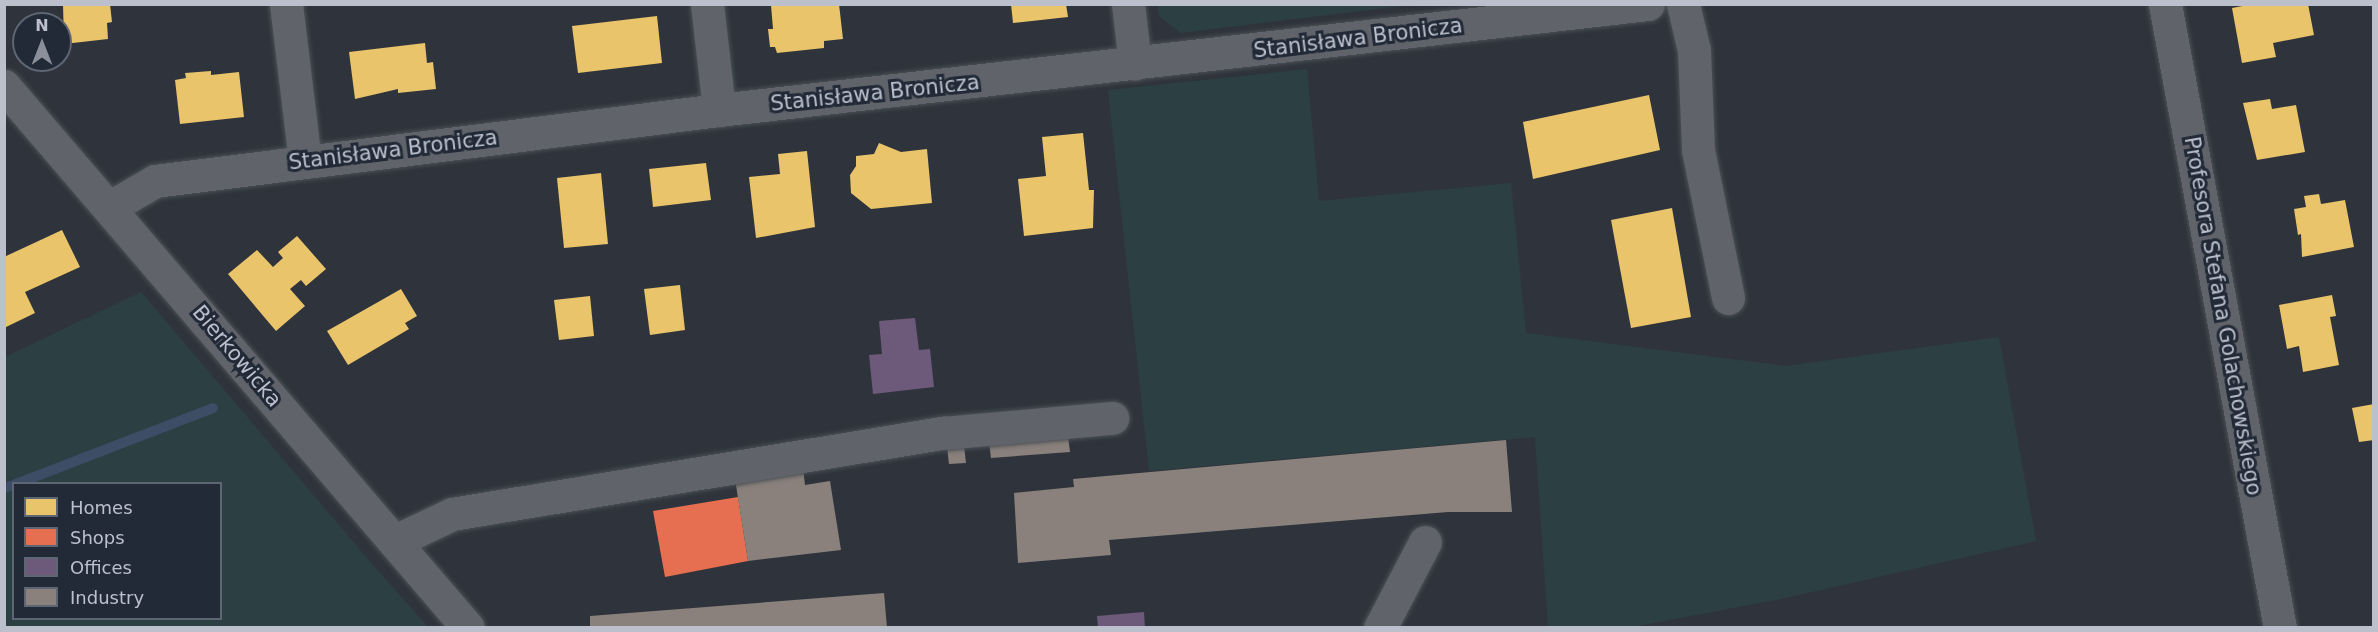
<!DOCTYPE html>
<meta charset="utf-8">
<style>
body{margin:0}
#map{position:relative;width:2378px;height:632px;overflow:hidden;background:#2f343c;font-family:"DejaVu Sans",sans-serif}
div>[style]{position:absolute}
.green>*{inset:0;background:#2c3f43}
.homes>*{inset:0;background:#e9c46a}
.shops>*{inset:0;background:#e76f51}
.offices>*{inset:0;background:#6d597a}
.industry>*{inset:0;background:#8a817c}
.stream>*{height:10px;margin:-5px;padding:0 5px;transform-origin:5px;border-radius:5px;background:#3e4d66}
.roads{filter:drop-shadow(0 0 2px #4b4f55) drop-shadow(0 0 2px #4b4f55)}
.minor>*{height:33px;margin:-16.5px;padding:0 16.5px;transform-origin:16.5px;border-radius:16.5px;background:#60636a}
span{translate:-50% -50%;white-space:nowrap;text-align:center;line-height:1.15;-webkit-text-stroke:6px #222a37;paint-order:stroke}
.street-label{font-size:21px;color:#bbc0cc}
.frame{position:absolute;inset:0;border:6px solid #bbc0cc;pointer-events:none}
.legend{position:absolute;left:12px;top:482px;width:210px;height:138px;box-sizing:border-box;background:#222a37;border:2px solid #5f6673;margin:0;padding:8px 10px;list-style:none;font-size:18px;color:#bbc0cc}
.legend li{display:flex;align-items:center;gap:12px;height:30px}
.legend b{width:30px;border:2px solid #5f6673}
.north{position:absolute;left:12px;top:12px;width:60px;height:60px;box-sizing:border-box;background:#222a37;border:2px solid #5f6673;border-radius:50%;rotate:0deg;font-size:16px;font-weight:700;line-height:24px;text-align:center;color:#bbc0cc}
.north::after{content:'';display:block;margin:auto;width:21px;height:27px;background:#8a8f9a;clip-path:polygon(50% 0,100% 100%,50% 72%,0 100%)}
</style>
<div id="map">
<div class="green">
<div style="clip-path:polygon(1157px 5px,1157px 4px,1410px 5px,1181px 33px,1159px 16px)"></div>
<div style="clip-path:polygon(1307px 69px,1319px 201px,1511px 183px,1526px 333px,1785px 366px,1999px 337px,2036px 541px,1790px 597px,1633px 627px,1548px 627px,1535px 437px,1149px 471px,1108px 90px)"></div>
<div style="clip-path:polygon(evenodd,141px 292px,373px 565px,428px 627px,5px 627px,5px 357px,141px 292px,14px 484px,220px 484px,220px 618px,14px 618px,14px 484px)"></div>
</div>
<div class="homes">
<div style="clip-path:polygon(63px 4px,110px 4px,112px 22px,107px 23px,108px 39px,64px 44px)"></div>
<div style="clip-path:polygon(839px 4px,843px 39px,824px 41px,824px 48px,777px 53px,775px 47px,770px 47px,768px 29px,773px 29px,771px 5px)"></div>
<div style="clip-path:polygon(1011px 4px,1066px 4px,1068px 17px,1013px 23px)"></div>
<div style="clip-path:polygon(2253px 4px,2308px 4px,2314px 35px,2273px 43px,2276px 57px,2242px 63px,2232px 8px)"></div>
<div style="clip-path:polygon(657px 16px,662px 63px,578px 73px,572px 26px)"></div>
<div style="clip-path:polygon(425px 43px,427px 63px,433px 62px,436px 89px,398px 93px,398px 89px,355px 99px,349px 52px)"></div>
<div style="clip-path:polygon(211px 71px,211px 75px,239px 72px,244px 117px,180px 124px,175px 80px,186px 78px,185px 73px)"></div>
<div style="clip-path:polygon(1649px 95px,1660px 150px,1533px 179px,1523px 122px)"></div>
<div style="clip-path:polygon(2270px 99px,2272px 109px,2296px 105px,2305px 152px,2257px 160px,2243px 103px)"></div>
<div style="clip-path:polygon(1083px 133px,1089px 190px,1094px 190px,1093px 228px,1024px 236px,1018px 179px,1046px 176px,1042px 137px)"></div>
<div style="clip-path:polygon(879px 143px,901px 152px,927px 149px,932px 203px,871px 209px,851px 193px,850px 175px,856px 166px,856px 156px,874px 154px)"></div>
<div style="clip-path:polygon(807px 151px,815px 227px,756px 238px,749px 177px,780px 174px,778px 154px)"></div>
<div style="clip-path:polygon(706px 163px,711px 200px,653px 207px,649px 169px)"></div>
<div style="clip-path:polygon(601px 173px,608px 244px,564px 248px,557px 178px)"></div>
<div style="clip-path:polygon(2319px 194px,2321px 204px,2345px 200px,2354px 247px,2302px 257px,2301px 234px,2298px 235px,2294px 209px,2306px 207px,2304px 196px)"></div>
<div style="clip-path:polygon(1672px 208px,1691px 317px,1631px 328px,1611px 220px)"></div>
<div style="clip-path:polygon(62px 230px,80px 267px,25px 292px,35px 313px,4px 328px,4px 257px)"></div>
<div style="clip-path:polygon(297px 236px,326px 269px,306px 286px,301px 280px,290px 289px,305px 306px,276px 331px,228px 274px,257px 250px,273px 267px,283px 258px,278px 252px)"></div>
<div style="clip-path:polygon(680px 285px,685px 330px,650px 335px,644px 289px)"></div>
<div style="clip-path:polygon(401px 289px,417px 316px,405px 323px,409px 329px,348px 365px,327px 331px)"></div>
<div style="clip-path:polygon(2332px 295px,2336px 316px,2330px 317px,2339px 365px,2303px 372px,2299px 346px,2287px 349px,2279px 305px)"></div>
<div style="clip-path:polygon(590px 296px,594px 336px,559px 340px,554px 300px)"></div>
<div style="clip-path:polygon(2374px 404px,2374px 440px,2359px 442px,2352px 408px)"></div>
</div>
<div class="shops">
<div style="clip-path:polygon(738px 497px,748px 561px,665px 577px,653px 511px)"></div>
</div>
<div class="offices">
<div style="clip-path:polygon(915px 318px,919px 350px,930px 349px,934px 387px,873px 394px,869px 355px,882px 354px,879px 321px)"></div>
<div style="clip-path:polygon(1144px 612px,1145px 628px,1098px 628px,1097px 616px)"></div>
</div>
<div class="industry">
<div style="clip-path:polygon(1068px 436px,1070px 452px,991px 458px,989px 442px)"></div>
<div style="clip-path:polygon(1506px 440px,1512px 512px,1448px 512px,1109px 540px,1111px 555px,1018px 563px,1014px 493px,1074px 487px,1073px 479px)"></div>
<div style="clip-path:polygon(964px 446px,966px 463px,949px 464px,947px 447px)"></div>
<div style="clip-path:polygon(803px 468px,805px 485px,830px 481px,841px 550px,748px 561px,735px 479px)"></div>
<div style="clip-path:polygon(884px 593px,887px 628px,590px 628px,590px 616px)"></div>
</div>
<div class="stream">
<div style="left:16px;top:484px;width:211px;rotate:-21.1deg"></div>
<div style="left:4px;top:488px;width:10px;rotate:-17deg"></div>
</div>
<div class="roads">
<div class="minor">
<div style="left:286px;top:4px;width:158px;rotate:83.1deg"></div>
<div style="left:707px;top:4px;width:107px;rotate:83.5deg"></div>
<div style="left:1128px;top:4px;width:60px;rotate:83.3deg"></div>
<div style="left:1683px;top:4px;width:47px;rotate:76.6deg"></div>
<div style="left:1694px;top:50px;width:100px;rotate:87.7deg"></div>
<div style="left:1698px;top:150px;width:151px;rotate:78.5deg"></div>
<div style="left:2165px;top:4px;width:635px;rotate:79.56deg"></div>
<div style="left:4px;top:86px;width:713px;rotate:49.43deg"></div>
<div style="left:110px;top:207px;width:52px;rotate:-30deg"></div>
<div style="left:155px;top:181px;width:568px;rotate:-7.18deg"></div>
<div style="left:719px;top:110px;width:935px;rotate:-6.51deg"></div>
<div style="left:395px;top:541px;width:63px;rotate:-25.3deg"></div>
<div style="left:452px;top:514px;width:498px;rotate:-9.4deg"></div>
<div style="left:943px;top:433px;width:170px;rotate:-5.1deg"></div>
<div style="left:1380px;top:628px;width:97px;rotate:-62.4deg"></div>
</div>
</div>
<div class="street-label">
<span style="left:1358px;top:38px;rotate:-7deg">Stanisława Bronicza</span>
<span style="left:875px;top:93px;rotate:-6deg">Stanisława Bronicza</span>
<span style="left:393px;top:150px;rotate:-7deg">Stanisława Bronicza</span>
<span style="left:2223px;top:316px;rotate:80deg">Profesora Stefana Golachowskiego</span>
<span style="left:237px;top:356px;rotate:50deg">Bierkowicka</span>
</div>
<div class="frame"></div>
<ul class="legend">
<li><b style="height:16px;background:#e9c46a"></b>Homes</li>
<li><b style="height:16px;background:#e76f51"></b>Shops</li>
<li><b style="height:16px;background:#6d597a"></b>Offices</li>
<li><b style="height:16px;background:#8a817c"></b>Industry</li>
</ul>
<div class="north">N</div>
</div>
